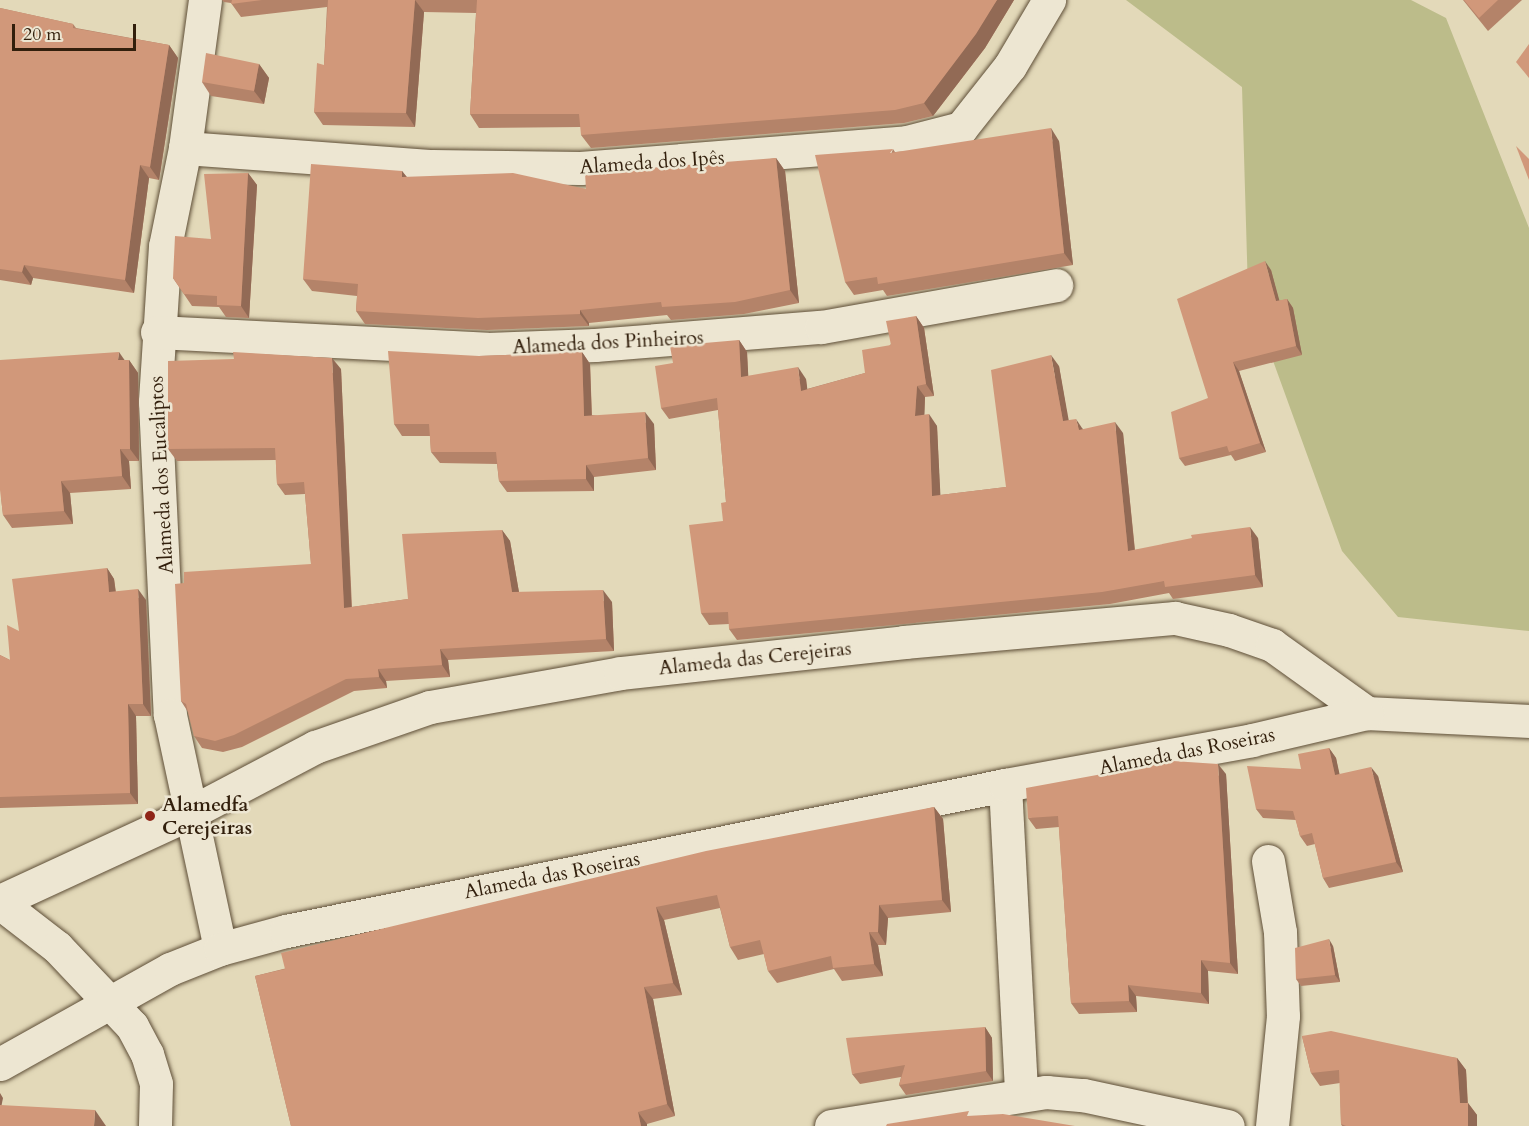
<!DOCTYPE html>
<meta charset="utf-8">
<style>
body{margin:0}
#map{position:relative;width:1529px;height:1126px;overflow:hidden;background:#e3d9b9;font-family:Cardo,serif}
div>[style]{position:absolute}
.green>*{inset:0;background:#bcbc8a}
.roads{filter:drop-shadow(0 0 2px #5e4e37) drop-shadow(0 0 2px #5e4e37)}
.minor>*{height:33px;margin:-16.5px;padding:0 16.5px;transform-origin:16.5px;border-radius:16.5px;background:#ede6d2}
.wall>*{inset:0;background:#b48369}
.shaded-wall>*{inset:0;background:#926a55}
.building>*{inset:0;background:#d1987a}
.dots>*{width:16px;height:16px;translate:-50% -50%;box-sizing:border-box;border:3px solid #ede6d2;border-radius:50%}
span{translate:-50% -50%;white-space:nowrap;text-align:center;line-height:1.15;-webkit-text-stroke:5px #ede6d2;paint-order:stroke}
.street-label{font-size:20px;color:#321f0c}
.poi-label{font-size:20px;color:#321f0c;font-weight:700}
.left{translate:0 -50%;text-align:left}
.scale{position:absolute;left:12px;top:24px;width:124px;height:27px;box-sizing:border-box;border:3px solid #321f0c;border-top:0;padding-left:8px;font-size:18px;line-height:21px;white-space:nowrap;color:#321f0c;-webkit-text-stroke:4px #ede6d2;paint-order:stroke}
</style>
<div id="map">
<div class="green">
<div style="clip-path:polygon(1126px 0,1411px 0,1446px 18px,1529px 228px,1529px 631px,1398px 617px,1342px 551px,1248px 292px,1242px 87px)"></div>
</div>
<div class="roads">
<div class="minor">
<div style="left:205px;top:0;width:149px;rotate:97.7deg"></div>
<div style="left:185px;top:148px;width:100px;rotate:101.5deg"></div>
<div style="left:165px;top:246px;width:156px;rotate:93.7deg"></div>
<div style="left:155px;top:402px;width:313px;rotate:87.3deg"></div>
<div style="left:170px;top:715px;width:239px;rotate:77.9deg"></div>
<div style="left:185px;top:148px;width:248px;rotate:4.2deg"></div>
<div style="left:432px;top:166px;width:148px;rotate:0.8deg"></div>
<div style="left:580px;top:168px;width:328px;rotate:-4.5deg"></div>
<div style="left:907px;top:142px;width:56px;rotate:-14.5deg"></div>
<div style="left:961px;top:128px;width:79px;rotate:-51.7deg"></div>
<div style="left:1010px;top:66px;width:77px;rotate:-59.4deg"></div>
<div style="left:157px;top:332px;width:330px;rotate:2.9deg"></div>
<div style="left:487px;top:349px;width:108px;rotate:-2.1deg"></div>
<div style="left:595px;top:345px;width:227px;rotate:-4.6deg"></div>
<div style="left:821px;top:327px;width:239px;rotate:-10.1deg"></div>
<div style="left:1005px;top:785px;width:309px;rotate:87deg"></div>
<div style="left:1268px;top:861px;width:72px;rotate:80.4deg"></div>
<div style="left:1280px;top:932px;width:84px;rotate:88deg"></div>
<div style="left:1283px;top:1016px;width:111px;rotate:95.7deg"></div>
<div style="left:0;top:901px;width:207px;rotate:-24.8deg"></div>
<div style="left:188px;top:814px;width:144px;rotate:-27.8deg"></div>
<div style="left:315px;top:747px;width:122px;rotate:-19.2deg"></div>
<div style="left:430px;top:707px;width:193px;rotate:-10.1deg"></div>
<div style="left:620px;top:673px;width:286px;rotate:-6.2deg"></div>
<div style="left:904px;top:642px;width:272px;rotate:-5.1deg"></div>
<div style="left:1175px;top:618px;width:55px;rotate:12.5deg"></div>
<div style="left:1229px;top:630px;width:46px;rotate:19.2deg"></div>
<div style="left:1272px;top:645px;width:117px;rotate:35.6deg"></div>
<div style="left:1367px;top:713px;width:162px;rotate:2.8deg"></div>
<div style="left:0;top:903px;width:72px;rotate:37.7deg"></div>
<div style="left:57px;top:947px;width:109px;rotate:46.5deg"></div>
<div style="left:132px;top:1026px;width:32px;rotate:62deg"></div>
<div style="left:147px;top:1054px;width:31px;rotate:73deg"></div>
<div style="left:156px;top:1084px;width:42px;rotate:91.4deg"></div>
<div style="left:0;top:1064px;width:195px;rotate:-29.2deg"></div>
<div style="left:170px;top:969px;width:54px;rotate:-21.8deg"></div>
<div style="left:220px;top:949px;width:68px;rotate:-15.3deg"></div>
<div style="left:286px;top:931px;width:734px;rotate:-11.48deg"></div>
<div style="left:1005px;top:785px;width:251px;rotate:-10.3deg"></div>
<div style="left:1252px;top:740px;width:118px;rotate:-13.2deg"></div>
<div style="left:831px;top:1126px;width:218px;rotate:-9deg"></div>
<div style="left:1046px;top:1092px;width:37px;rotate:5deg"></div>
<div style="left:1083px;top:1095px;width:148px;rotate:12.1deg"></div>
</div>
</div>
<div class="wall">
<div style="clip-path:polygon(222px 0,1014px 0,985px 48px,933px 116px,904px 123px,591px 148px,581px 135px,581px 127px,479px 128px,470px 114px,476px 13px,424px 12px,415px 127px,323px 125px,314px 112px,324px 65px,327px 7px,241px 17px,231px 3px,224px 2px)"></div>
<div style="clip-path:polygon(1463px 0,1522px 0,1488px 31px)"></div>
<div style="clip-path:polygon(0 8px,73px 24px,76px 28px,169px 45px,178px 58px,159px 180px,149px 178px,134px 293px,33px 278px,31px 285px,0 280px)"></div>
<div style="clip-path:polygon(259px 64px,269px 78px,264px 104px,211px 96px,202px 82px)"></div>
<div style="clip-path:polygon(1059px 141px,1073px 265px,887px 296px,883px 290px,854px 295px,845px 282px,893px 149px,895px 152px)"></div>
<div style="clip-path:polygon(776px 158px,785px 171px,799px 303px,744px 314px,671px 320px,667px 315px,589px 323px,589px 326px,487px 330px,365px 324px,356px 311px,357px 296px,312px 291px,303px 279px,402px 171px,407px 177px,586px 189px)"></div>
<div style="clip-path:polygon(248px 173px,257px 185px,249px 318px,226px 317px,219px 307px,192px 306px,173px 278px,211px 239px)"></div>
<div style="clip-path:polygon(1271px 270px,1279px 301px,1287px 299px,1293px 308px,1302px 355px,1239px 371px,1266px 452px,1235px 461px,1231px 455px,1185px 466px,1179px 458px)"></div>
<div style="clip-path:polygon(916px 316px,924px 328px,934px 396px,925px 397px,924px 415px,937px 426px,940px 495px,1006px 487px,1059px 366px,1068px 420px,1083px 429px,1123px 433px,1135px 550px,1258px 538px,1263px 587px,1173px 599px,1169px 593px,1110px 604px,737px 640px,729px 629px,729px 624px,709px 625px,701px 613px,723px 521px,726px 502px,718px 410px,669px 419px,661px 408px,673px 363px,739px 340px,747px 352px,748px 376px,806px 379px,807px 389px,865px 373px)"></div>
<div style="clip-path:polygon(582px 352px,590px 364px,592px 415px,654px 424px,656px 470px,594px 477px,594px 491px,507px 492px,499px 481px,497px 464px,440px 463px,431px 452px,430px 436px,402px 436px,394px 424px,479px 356px)"></div>
<div style="clip-path:polygon(0 360px,129px 360px,138px 373px,139px 461px,129px 461px,131px 489px,70px 493px,73px 524px,12px 528px,3px 515px,1px 497px)"></div>
<div style="clip-path:polygon(341px 369px,352px 607px,408px 599px,502px 530px,510px 541px,519px 592px,612px 602px,614px 651px,448px 660px,450px 677px,386px 681px,387px 688px,354px 691px,242px 747px,223px 752px,202px 748px,194px 736px,188px 712px,181px 701px,311px 564px,305px 494px,285px 495px,277px 484px,276px 460px,177px 461px,168px 449px)"></div>
<div style="clip-path:polygon(107px 568px,114px 579px,116px 592px,146px 600px,151px 716px,136px 716px,138px 804px,0 808px,0 655px,10px 660px,19px 631px)"></div>
<div style="clip-path:polygon(1329px 748px,1336px 758px,1339px 774px,1378px 776px,1403px 872px,1329px 888px,1323px 878px,1315px 844px,1307px 846px,1300px 836px,1296px 820px,1263px 818px,1256px 809px,1301px 769px)"></div>
<div style="clip-path:polygon(1226px 774px,1238px 974px,1208px 971px,1209px 1004px,1136px 996px,1137px 1012px,1079px 1014px,1071px 1003px,1059px 827px,1036px 829px,1028px 818px)"></div>
<div style="clip-path:polygon(934px 807px,943px 819px,951px 912px,888px 918px,886px 945px,878px 945px,883px 976px,842px 981px,834px 969px,777px 983px,768px 971px,764px 954px,738px 960px,730px 947px,720px 908px,664px 920px,682px 995px,653px 999px,675px 1116px,647px 1124px,647px 1126px,291px 1126px,255px 976px)"></div>
<div style="clip-path:polygon(1333px 946px,1340px 982px,1301px 986px,1296px 979px)"></div>
<div style="clip-path:polygon(985px 1027px,992px 1038px,993px 1081px,906px 1095px,899px 1085px,901px 1077px,860px 1084px,852px 1074px)"></div>
<div style="clip-path:polygon(1302px 1036px,1457px 1058px,1466px 1070px,1468px 1103px,1477px 1115px,1477px 1126px,1342px 1126px,1341px 1124px,1340px 1083px,1320px 1086px,1311px 1073px)"></div>
</div>
<div class="shaded-wall">
<div style="clip-path:polygon(415px 0,424px 12px,415px 127px,406px 113px)"></div>
<div style="clip-path:polygon(997px 0,1014px 0,985px 48px,933px 116px,924px 103px)"></div>
<div style="clip-path:polygon(169px 45px,178px 58px,159px 180px,150px 167px)"></div>
<div style="clip-path:polygon(259px 64px,269px 78px,264px 104px,254px 91px)"></div>
<div style="clip-path:polygon(1051px 128px,1059px 141px,1073px 265px,1064px 253px)"></div>
<div style="clip-path:polygon(776px 158px,785px 171px,799px 303px,790px 290px)"></div>
<div style="clip-path:polygon(140px 165px,149px 178px,134px 293px,125px 280px)"></div>
<div style="clip-path:polygon(402px 171px,411px 183px,402px 177px)"></div>
<div style="clip-path:polygon(248px 173px,257px 185px,249px 318px,241px 306px)"></div>
<div style="clip-path:polygon(1265px 261px,1271px 270px,1282px 310px,1276px 301px)"></div>
<div style="clip-path:polygon(24px 265px,33px 278px,31px 285px,22px 272px)"></div>
<div style="clip-path:polygon(1287px 299px,1293px 308px,1302px 355px,1296px 346px)"></div>
<div style="clip-path:polygon(580px 310px,589px 323px,589px 326px,580px 314px)"></div>
<div style="clip-path:polygon(916px 316px,924px 328px,934px 396px,926px 384px)"></div>
<div style="clip-path:polygon(739px 340px,747px 352px,749px 389px,741px 377px)"></div>
<div style="clip-path:polygon(119px 352px,128px 365px,118px 360px)"></div>
<div style="clip-path:polygon(582px 352px,590px 364px,592px 427px,584px 416px)"></div>
<div style="clip-path:polygon(1051px 355px,1059px 366px,1071px 433px,1063px 421px)"></div>
<div style="clip-path:polygon(332px 358px,341px 369px,352px 620px,344px 608px)"></div>
<div style="clip-path:polygon(129px 360px,138px 373px,139px 461px,130px 449px)"></div>
<div style="clip-path:polygon(1233px 362px,1239px 371px,1266px 452px,1260px 443px)"></div>
<div style="clip-path:polygon(798px 367px,806px 379px,809px 402px,801px 391px)"></div>
<div style="clip-path:polygon(917px 386px,925px 397px,924px 428px,915px 416px)"></div>
<div style="clip-path:polygon(645px 412px,654px 424px,656px 470px,648px 458px)"></div>
<div style="clip-path:polygon(929px 414px,937px 426px,941px 507px,932px 496px)"></div>
<div style="clip-path:polygon(1076px 419px,1084px 431px,1079px 430px)"></div>
<div style="clip-path:polygon(1115px 422px,1123px 433px,1136px 563px,1128px 551px)"></div>
<div style="clip-path:polygon(120px 449px,129px 461px,131px 489px,122px 476px)"></div>
<div style="clip-path:polygon(586px 465px,594px 477px,594px 491px,586px 479px)"></div>
<div style="clip-path:polygon(61px 481px,70px 493px,73px 524px,64px 511px)"></div>
<div style="clip-path:polygon(1250px 527px,1258px 538px,1263px 587px,1255px 575px)"></div>
<div style="clip-path:polygon(502px 530px,510px 541px,521px 604px,512px 592px)"></div>
<div style="clip-path:polygon(107px 568px,114px 579px,117px 604px,109px 592px)"></div>
<div style="clip-path:polygon(138px 589px,146px 600px,151px 716px,143px 704px)"></div>
<div style="clip-path:polygon(603px 590px,612px 602px,614px 651px,606px 639px)"></div>
<div style="clip-path:polygon(440px 649px,448px 660px,450px 677px,442px 665px)"></div>
<div style="clip-path:polygon(378px 669px,386px 681px,387px 688px,379px 677px)"></div>
<div style="clip-path:polygon(128px 704px,136px 716px,138px 804px,130px 793px)"></div>
<div style="clip-path:polygon(1329px 748px,1336px 758px,1342px 785px,1335px 775px)"></div>
<div style="clip-path:polygon(1218px 764px,1226px 774px,1238px 974px,1230px 963px)"></div>
<div style="clip-path:polygon(1371px 767px,1378px 776px,1403px 872px,1396px 862px)"></div>
<div style="clip-path:polygon(934px 807px,943px 819px,951px 912px,942px 900px)"></div>
<div style="clip-path:polygon(879px 905px,888px 918px,886px 945px,878px 932px)"></div>
<div style="clip-path:polygon(656px 907px,664px 920px,682px 995px,673px 983px)"></div>
<div style="clip-path:polygon(869px 932px,878px 945px,883px 976px,874px 964px)"></div>
<div style="clip-path:polygon(1329px 939px,1333px 946px,1340px 982px,1335px 975px)"></div>
<div style="clip-path:polygon(1201px 960px,1208px 971px,1209px 1004px,1201px 993px)"></div>
<div style="clip-path:polygon(1128px 985px,1136px 996px,1137px 1012px,1129px 1001px)"></div>
<div style="clip-path:polygon(644px 987px,653px 999px,675px 1116px,667px 1104px)"></div>
<div style="clip-path:polygon(985px 1027px,992px 1038px,993px 1081px,986px 1071px)"></div>
<div style="clip-path:polygon(1457px 1058px,1466px 1070px,1468px 1115px,1460px 1103px)"></div>
<div style="clip-path:polygon(0 1093px,3px 1098px,0 1113px)"></div>
<div style="clip-path:polygon(1468px 1103px,1477px 1115px,1477px 1126px,1468px 1126px)"></div>
<div style="clip-path:polygon(95px 1110px,106px 1126px,94px 1126px)"></div>
<div style="clip-path:polygon(638px 1112px,647px 1124px,647px 1126px,641px 1126px)"></div>
</div>
<div class="building">
<div style="clip-path:polygon(232px 0,262px 0,231px 4px)"></div>
<div style="clip-path:polygon(328px 0,415px 0,406px 113px,314px 112px,317px 63px,324px 65px)"></div>
<div style="clip-path:polygon(461px 0,997px 0,976px 34px,924px 103px,895px 110px,581px 135px,579px 114px,470px 114px,477px 0)"></div>
<div style="clip-path:polygon(1464px 0,1498px 0,1479px 18px)"></div>
<div style="clip-path:polygon(0 8px,73px 24px,73px 28px,169px 45px,150px 167px,140px 165px,125px 280px,24px 265px,22px 272px,0 269px)"></div>
<div style="clip-path:polygon(1529px 44px,1529px 78px,1516px 62px)"></div>
<div style="clip-path:polygon(206px 53px,259px 64px,254px 91px,202px 82px)"></div>
<div style="clip-path:polygon(1051px 128px,1064px 253px,878px 284px,877px 277px,845px 282px,815px 155px,893px 149px,890px 153px)"></div>
<div style="clip-path:polygon(1516px 146px,1529px 159px,1529px 180px)"></div>
<div style="clip-path:polygon(776px 158px,790px 290px,735px 302px,662px 307px,661px 302px,580px 310px,580px 314px,478px 318px,356px 311px,358px 284px,303px 279px,311px 164px,402px 171px,402px 177px,513px 173px,586px 189px,585px 173px)"></div>
<div style="clip-path:polygon(248px 173px,241px 306px,217px 305px,217px 296px,184px 294px,173px 278px,175px 236px,211px 239px,204px 174px)"></div>
<div style="clip-path:polygon(1265px 261px,1276px 301px,1287px 299px,1296px 346px,1233px 362px,1260px 443px,1229px 452px,1227px 446px,1179px 458px,1171px 412px,1208px 398px,1177px 299px)"></div>
<div style="clip-path:polygon(916px 316px,926px 384px,917px 386px,915px 416px,929px 414px,932px 496px,1006px 487px,991px 370px,1051px 355px,1063px 421px,1076px 419px,1079px 430px,1115px 422px,1128px 551px,1192px 538px,1191px 535px,1250px 527px,1255px 575px,1165px 587px,1164px 581px,1102px 592px,729px 629px,728px 612px,701px 613px,689px 525px,723px 521px,721px 503px,726px 502px,717px 398px,661px 408px,655px 366px,673px 363px,670px 346px,739px 340px,741px 377px,798px 367px,801px 391px,865px 373px,862px 350px,891px 345px,886px 321px)"></div>
<div style="clip-path:polygon(388px 351px,479px 356px,582px 352px,584px 416px,645px 412px,648px 458px,586px 465px,586px 479px,499px 481px,496px 452px,431px 452px,429px 424px,394px 424px)"></div>
<div style="clip-path:polygon(119px 352px,118px 360px,129px 360px,130px 449px,120px 449px,122px 476px,61px 481px,64px 511px,3px 515px,0 490px,0 360px)"></div>
<div style="clip-path:polygon(233px 352px,332px 358px,344px 608px,408px 599px,402px 534px,502px 530px,512px 592px,603px 590px,606px 639px,440px 649px,442px 665px,378px 669px,379px 677px,346px 679px,234px 735px,215px 741px,194px 736px,186px 704px,181px 701px,175px 584px,184px 583px,184px 572px,311px 564px,304px 482px,277px 484px,275px 448px,168px 449px,168px 361px,234px 359px)"></div>
<div style="clip-path:polygon(107px 568px,109px 592px,138px 589px,143px 704px,128px 704px,130px 793px,0 797px,0 655px,10px 660px,7px 625px,19px 631px,12px 579px)"></div>
<div style="clip-path:polygon(1329px 748px,1335px 775px,1371px 767px,1396px 862px,1323px 878px,1312px 833px,1300px 836px,1293px 811px,1256px 809px,1247px 766px,1301px 769px,1298px 754px)"></div>
<div style="clip-path:polygon(1173px 761px,1218px 764px,1230px 963px,1201px 960px,1201px 993px,1128px 985px,1129px 1001px,1071px 1003px,1058px 816px,1028px 818px,1026px 788px)"></div>
<div style="clip-path:polygon(934px 807px,942px 900px,879px 905px,878px 932px,869px 932px,874px 964px,833px 968px,831px 956px,768px 971px,760px 940px,730px 947px,717px 895px,656px 907px,673px 983px,644px 987px,667px 1104px,638px 1112px,641px 1126px,291px 1126px,255px 976px,285px 969px,281px 953px,706px 851px)"></div>
<div style="clip-path:polygon(1329px 939px,1335px 975px,1296px 979px,1295px 948px)"></div>
<div style="clip-path:polygon(985px 1027px,986px 1071px,899px 1085px,905px 1065px,852px 1074px,846px 1038px)"></div>
<div style="clip-path:polygon(1331px 1031px,1457px 1058px,1460px 1103px,1468px 1103px,1468px 1126px,1346px 1126px,1341px 1124px,1339px 1070px,1311px 1073px,1302px 1036px)"></div>
<div style="clip-path:polygon(0 1105px,95px 1110px,94px 1126px,0 1126px)"></div>
<div style="clip-path:polygon(969px 1111px,967px 1116px,1003px 1114px,1075px 1126px,886px 1126px,887px 1124px)"></div>
</div>
<div class="dots">
<div style="left:150px;top:816px;background:#8f2418"></div>
</div>
<div class="street-label">
<span style="left:652px;top:162px;rotate:-4deg">Alameda dos Ipês</span>
<span style="left:608px;top:342px;rotate:-3deg">Alameda dos Pinheiros</span>
<span style="left:161px;top:475px;rotate:-93deg">Alameda dos Eucaliptos</span>
<span style="left:755px;top:658px;rotate:-6deg">Alameda das Cerejeiras</span>
<span style="left:1187px;top:751px;rotate:-11deg">Alameda das Roseiras</span>
<span style="left:552px;top:875px;rotate:-11deg">Alameda das Roseiras</span>
</div>
<div class="poi-label">
<span class="left" style="left:162px;top:816px">Alamedfa<br>Cerejeiras</span>
</div>
<div class="scale">20 m</div>
</div>
